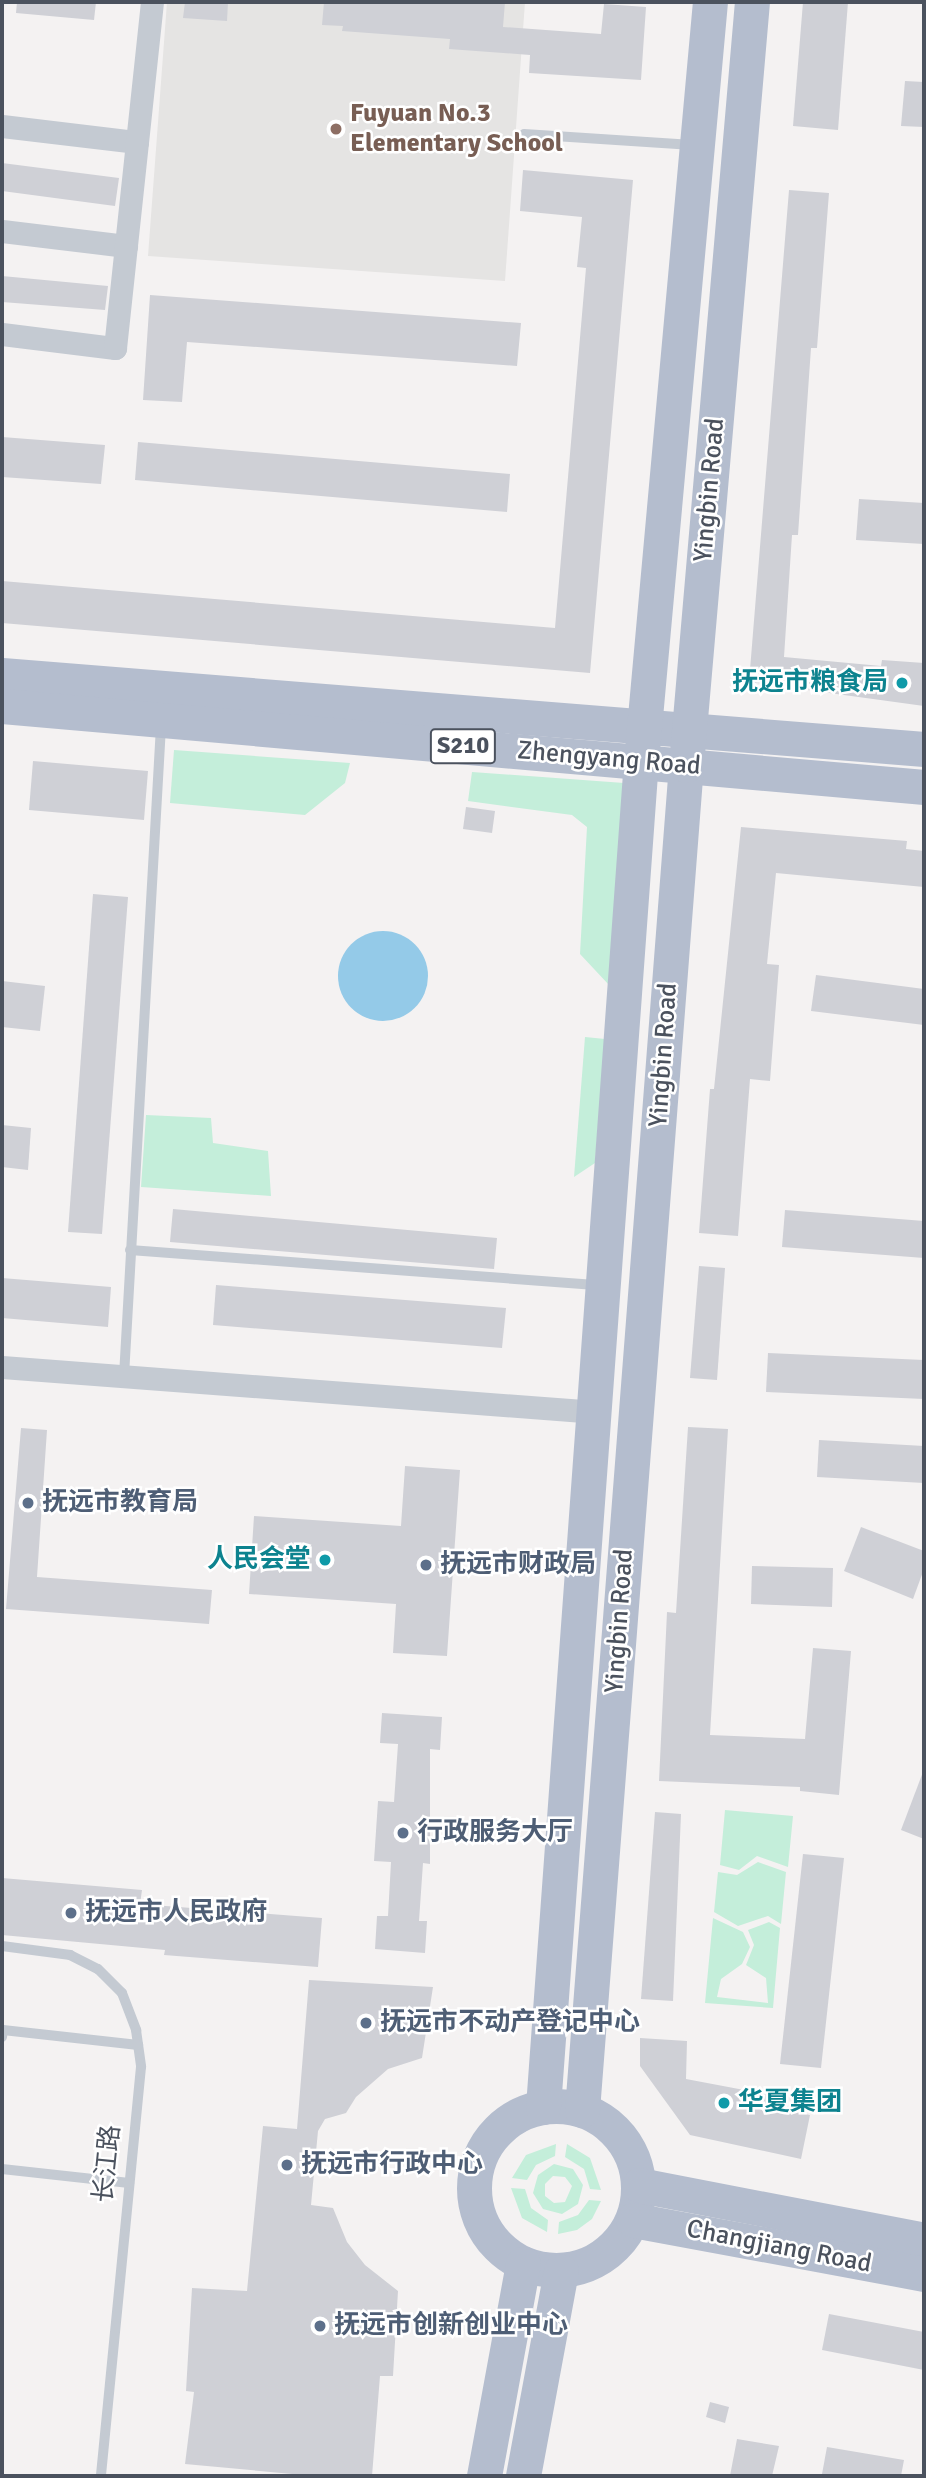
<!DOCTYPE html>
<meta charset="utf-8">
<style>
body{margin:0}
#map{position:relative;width:926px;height:2478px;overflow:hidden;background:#f4f2f2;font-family:Signika,"Noto Sans SC",sans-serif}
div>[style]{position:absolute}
.education>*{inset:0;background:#e5e4e3}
.green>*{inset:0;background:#c4eeda}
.water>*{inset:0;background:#94cae8}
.round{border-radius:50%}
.building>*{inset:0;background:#cfd0d6}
.lane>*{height:10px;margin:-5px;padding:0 5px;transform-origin:5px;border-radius:5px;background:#c4cad2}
.street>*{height:23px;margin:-11.5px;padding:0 11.5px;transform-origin:11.5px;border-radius:11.5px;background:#c4cad2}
.primary>*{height:35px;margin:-17.5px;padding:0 17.5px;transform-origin:17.5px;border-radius:17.5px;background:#b4bdce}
.primary>.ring{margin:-17.5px;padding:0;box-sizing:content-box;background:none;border:35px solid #b4bdce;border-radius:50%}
.dots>*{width:19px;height:19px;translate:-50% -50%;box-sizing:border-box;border:4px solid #fff;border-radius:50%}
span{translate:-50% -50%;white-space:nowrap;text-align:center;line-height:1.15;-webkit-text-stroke:5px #fff;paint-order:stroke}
.shield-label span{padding:2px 5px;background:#fff;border:2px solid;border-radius:5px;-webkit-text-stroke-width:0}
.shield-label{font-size:24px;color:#4b525e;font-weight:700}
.education-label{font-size:26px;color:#785e54;font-weight:700}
.left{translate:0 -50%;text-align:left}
.street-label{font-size:26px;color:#4b525e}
.culture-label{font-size:26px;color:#0d838f;font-weight:700}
.right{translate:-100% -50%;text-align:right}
.service-label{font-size:26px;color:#4e5e75;font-weight:700}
.frame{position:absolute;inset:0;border:4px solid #4b525e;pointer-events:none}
</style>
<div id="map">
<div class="education">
<div style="clip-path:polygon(167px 2px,525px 2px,505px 281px,148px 256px)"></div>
</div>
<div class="green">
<div style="clip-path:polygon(174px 750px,350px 763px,345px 783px,305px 815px,170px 803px)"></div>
<div style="clip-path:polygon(472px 772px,624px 783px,609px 985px,580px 954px,587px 827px,572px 815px,468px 801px)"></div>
<div style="clip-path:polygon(585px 1037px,605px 1039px,595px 1163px,574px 1177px)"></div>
<div style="clip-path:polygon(146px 1115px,211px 1118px,213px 1143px,268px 1151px,271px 1196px,141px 1187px)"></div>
<div style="clip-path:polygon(725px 1810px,793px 1816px,788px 1867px,757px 1856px,739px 1870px,720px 1865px)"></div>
<div style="clip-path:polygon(758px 1862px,786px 1872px,781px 1924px,768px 1916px,738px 1926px,714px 1912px,718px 1872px,737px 1875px)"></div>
<div style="clip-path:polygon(713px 1918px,743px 1932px,750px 1947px,742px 1964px,721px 1979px,717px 1997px,768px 2003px,766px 1978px,746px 1965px,754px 1945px,748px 1930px,769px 1922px,780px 1928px,773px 2008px,705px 2003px)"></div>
<div style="clip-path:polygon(556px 2144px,555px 2156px,536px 2165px,527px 2180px,512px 2178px,526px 2155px)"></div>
<div style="clip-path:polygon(567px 2144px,590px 2158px,601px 2190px,590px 2189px,584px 2169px,565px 2157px)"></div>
<div style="clip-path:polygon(evenodd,554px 2164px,573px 2169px,583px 2185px,578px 2204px,562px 2214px,543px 2209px,533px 2193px,538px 2175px,554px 2164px,553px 2176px,565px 2177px,572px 2186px,565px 2202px,554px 2203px,545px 2196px,545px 2184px,553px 2176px)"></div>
<div style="clip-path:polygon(511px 2188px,525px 2189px,531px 2208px,548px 2220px,547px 2232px,522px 2218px)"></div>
<div style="clip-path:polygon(589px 2200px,601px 2201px,592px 2219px,577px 2230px,558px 2234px,559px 2222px,578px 2215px)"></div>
</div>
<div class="water">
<div class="round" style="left:338px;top:931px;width:90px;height:90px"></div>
</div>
<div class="building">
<div style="clip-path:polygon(17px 2px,96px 2px,94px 20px,16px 13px)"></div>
<div style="clip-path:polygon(185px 2px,228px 2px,227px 21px,183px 18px)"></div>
<div style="clip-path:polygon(324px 2px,505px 2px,503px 27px,601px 34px,604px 4px,646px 7px,641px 80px,529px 73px,530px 55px,449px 49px,450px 39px,342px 31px,343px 26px,322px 25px)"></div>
<div style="clip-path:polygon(803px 2px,848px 2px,838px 130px,793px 126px)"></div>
<div style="clip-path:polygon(905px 81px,924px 82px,924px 127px,901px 126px)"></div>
<div style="clip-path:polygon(2px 163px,119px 178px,115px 206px,2px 191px)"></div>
<div style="clip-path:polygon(523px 170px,633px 180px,590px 673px,2px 623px,2px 581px,555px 628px,586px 268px,577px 267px,582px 217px,520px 211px)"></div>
<div style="clip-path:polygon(789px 190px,829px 193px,817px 348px,811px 348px,798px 535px,792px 535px,784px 657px,881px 666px,882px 660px,924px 663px,924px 706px,749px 682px)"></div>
<div style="clip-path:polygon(2px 276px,108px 286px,105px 310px,2px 302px)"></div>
<div style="clip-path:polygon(150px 295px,521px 323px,517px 366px,187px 342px,182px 402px,143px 400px)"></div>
<div style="clip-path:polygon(2px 437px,105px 445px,101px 484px,2px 477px)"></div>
<div style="clip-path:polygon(138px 442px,510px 474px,507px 512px,135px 480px)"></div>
<div style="clip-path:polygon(859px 499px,924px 503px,924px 544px,856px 540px)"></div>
<div style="clip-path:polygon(33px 761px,148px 771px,144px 820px,29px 810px)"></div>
<div style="clip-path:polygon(466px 807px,495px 811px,492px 833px,463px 829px)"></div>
<div style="clip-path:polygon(741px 827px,907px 841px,906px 849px,924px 851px,924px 887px,776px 873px,767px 964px,779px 965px,770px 1081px,750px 1079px,738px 1236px,699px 1233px,710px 1089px,714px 1089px)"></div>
<div style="clip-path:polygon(93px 894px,128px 897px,102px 1234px,68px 1232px)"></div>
<div style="clip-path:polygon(816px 975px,924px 989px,924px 1025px,811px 1011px)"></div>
<div style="clip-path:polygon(2px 981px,45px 986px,40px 1031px,2px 1027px)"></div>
<div style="clip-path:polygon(2px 1125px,31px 1128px,28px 1170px,2px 1167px)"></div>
<div style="clip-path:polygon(173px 1209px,497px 1238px,494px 1269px,170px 1242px)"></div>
<div style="clip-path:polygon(785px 1210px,924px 1221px,924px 1258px,782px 1247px)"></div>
<div style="clip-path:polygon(699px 1266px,725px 1268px,717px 1380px,690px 1378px)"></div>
<div style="clip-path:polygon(2px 1278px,111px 1287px,108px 1327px,2px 1318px)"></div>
<div style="clip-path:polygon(216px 1285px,506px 1308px,502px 1348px,213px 1325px)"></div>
<div style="clip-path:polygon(768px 1353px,924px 1360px,924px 1399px,766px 1392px)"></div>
<div style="clip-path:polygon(688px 1427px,728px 1429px,710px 1735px,805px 1739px,813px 1648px,851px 1651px,839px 1795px,800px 1791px,800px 1787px,659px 1781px,667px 1612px,676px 1613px)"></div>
<div style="clip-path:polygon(21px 1428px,47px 1430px,37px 1577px,212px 1590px,209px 1624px,6px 1609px)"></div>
<div style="clip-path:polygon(819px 1440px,924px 1446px,924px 1483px,817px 1477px)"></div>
<div style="clip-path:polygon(405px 1466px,460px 1470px,447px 1656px,393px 1653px,396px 1604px,249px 1594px,254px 1516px,401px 1526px)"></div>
<div style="clip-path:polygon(861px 1527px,924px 1551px,924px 1569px,913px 1599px,844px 1571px)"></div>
<div style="clip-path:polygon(752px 1566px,833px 1568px,832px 1607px,751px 1604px)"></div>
<div style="clip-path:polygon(382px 1713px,442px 1717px,440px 1750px,430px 1749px,430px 1864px,423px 1863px,419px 1921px,427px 1921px,425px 1953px,375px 1949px,377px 1916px,388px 1916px,391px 1862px,374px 1861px,378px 1801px,394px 1802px,398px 1744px,380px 1743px)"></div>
<div style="clip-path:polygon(923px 1772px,924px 1772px,924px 1839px,901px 1830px)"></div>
<div style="clip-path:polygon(655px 1812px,681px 1814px,673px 2001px,641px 1999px)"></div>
<div style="clip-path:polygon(803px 1854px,844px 1858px,821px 2068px,780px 2064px)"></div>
<div style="clip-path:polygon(2px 1878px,142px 1890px,140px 1904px,322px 1918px,318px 1967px,164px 1955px,165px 1950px,2px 1935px)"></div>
<div style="clip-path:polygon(309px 1980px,433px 1987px,422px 2058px,388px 2069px,356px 2097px,346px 2113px,325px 2119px,318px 2131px,311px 2205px,333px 2208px,347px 2242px,365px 2265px,398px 2291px,393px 2376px,380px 2376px,372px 2476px,314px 2476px,185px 2464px,194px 2392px,186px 2391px,192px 2288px,247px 2291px,263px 2126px,297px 2129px)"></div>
<div style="clip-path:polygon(640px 2038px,687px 2041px,686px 2079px,782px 2097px,781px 2109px,810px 2115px,801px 2159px,690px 2135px,640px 2066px)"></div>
<div style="clip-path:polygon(829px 2314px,924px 2332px,924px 2370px,822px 2350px)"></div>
<div style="clip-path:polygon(710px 2402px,729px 2407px,725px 2423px,706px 2417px)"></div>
<div style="clip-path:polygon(737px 2439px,779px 2446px,772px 2476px,730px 2476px)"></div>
<div style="clip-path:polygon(827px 2447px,904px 2460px,901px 2476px,822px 2474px)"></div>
</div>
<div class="lane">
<div style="left:524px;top:134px;width:169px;rotate:3.7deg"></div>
<div style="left:130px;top:1250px;width:470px;rotate:4.3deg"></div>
<div style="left:124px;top:1376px;width:651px;rotate:-86.74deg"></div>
<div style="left:2px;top:1946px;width:69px;rotate:7.5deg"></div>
<div style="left:70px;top:1955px;width:31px;rotate:27deg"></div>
<div style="left:98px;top:1969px;width:34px;rotate:45deg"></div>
<div style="left:122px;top:1993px;width:40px;rotate:69deg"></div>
<div style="left:136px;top:2030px;width:37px;rotate:82deg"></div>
<div style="left:141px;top:2067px;width:411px;rotate:95.6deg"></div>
<div style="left:2px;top:2037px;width:7px;rotate:-82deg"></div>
<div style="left:3px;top:2030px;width:136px;rotate:6.3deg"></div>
<div style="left:2px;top:2169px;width:128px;rotate:6.3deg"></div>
</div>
<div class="street">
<div style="left:2px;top:126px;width:136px;rotate:6.8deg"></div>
<div style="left:2px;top:231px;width:125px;rotate:6.9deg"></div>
<div style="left:2px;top:334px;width:114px;rotate:7.1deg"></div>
<div style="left:115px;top:348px;width:348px;rotate:-83.9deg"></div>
<div style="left:2px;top:1367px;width:596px;rotate:4.33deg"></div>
</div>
<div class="primary">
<div style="left:2px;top:675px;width:925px;rotate:4.59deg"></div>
<div style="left:2px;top:706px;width:926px;rotate:5.02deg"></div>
<div class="ring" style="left:474px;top:2106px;width:129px;height:129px"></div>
<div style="left:543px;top:2107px;width:1350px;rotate:-85.84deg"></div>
<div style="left:641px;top:761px;width:762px;rotate:-84.81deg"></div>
<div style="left:582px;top:2110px;width:1349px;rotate:-85.58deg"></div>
<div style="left:686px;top:765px;width:766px;rotate:-85.06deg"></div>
<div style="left:639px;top:2185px;width:290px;rotate:10.9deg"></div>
<div style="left:633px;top:2220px;width:296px;rotate:10.5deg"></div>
<div style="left:484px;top:2476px;width:216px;rotate:-79.6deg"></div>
<div style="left:523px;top:2476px;width:208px;rotate:-79.5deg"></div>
</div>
<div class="dots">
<div style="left:336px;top:129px;background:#8d6e63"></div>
<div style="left:902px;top:683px;background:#0f9aa8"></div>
<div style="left:28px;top:1503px;background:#5c6f8a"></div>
<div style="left:325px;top:1560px;background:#0f9aa8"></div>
<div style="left:426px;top:1565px;background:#5c6f8a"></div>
<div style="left:403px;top:1833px;background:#5c6f8a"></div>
<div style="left:71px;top:1913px;background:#5c6f8a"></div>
<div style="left:366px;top:2023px;background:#5c6f8a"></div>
<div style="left:724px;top:2103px;background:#0f9aa8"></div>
<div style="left:287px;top:2165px;background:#5c6f8a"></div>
<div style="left:320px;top:2326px;background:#5c6f8a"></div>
</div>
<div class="shield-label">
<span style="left:463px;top:746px">S210</span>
</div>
<div class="education-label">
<span class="left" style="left:350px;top:129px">Fuyuan No.3<br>Elementary School</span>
</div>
<div class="street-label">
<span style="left:710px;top:490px;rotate:-85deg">Yingbin Road</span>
<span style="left:609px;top:759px;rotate:5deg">Zhengyang Road</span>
<span style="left:664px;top:1055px;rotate:-86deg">Yingbin Road</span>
<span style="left:620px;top:1621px;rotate:-86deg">Yingbin Road</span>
<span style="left:108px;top:2164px;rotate:-84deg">长江路</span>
<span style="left:779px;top:2247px;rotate:11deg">Changjiang Road</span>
</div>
<div class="culture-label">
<span class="right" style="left:888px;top:683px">抚远市粮食局</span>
<span class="right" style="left:311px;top:1560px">人民会堂</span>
<span class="left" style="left:738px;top:2103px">华夏集团</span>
</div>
<div class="service-label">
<span class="left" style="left:42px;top:1503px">抚远市教育局</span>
<span class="left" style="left:440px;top:1565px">抚远市财政局</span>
<span class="left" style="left:417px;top:1833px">行政服务大厅</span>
<span class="left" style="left:85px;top:1913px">抚远市人民政府</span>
<span class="left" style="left:380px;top:2023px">抚远市不动产登记中心</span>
<span class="left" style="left:301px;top:2165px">抚远市行政中心</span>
<span class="left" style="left:334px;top:2326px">抚远市创新创业中心</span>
</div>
<div class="frame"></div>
</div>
